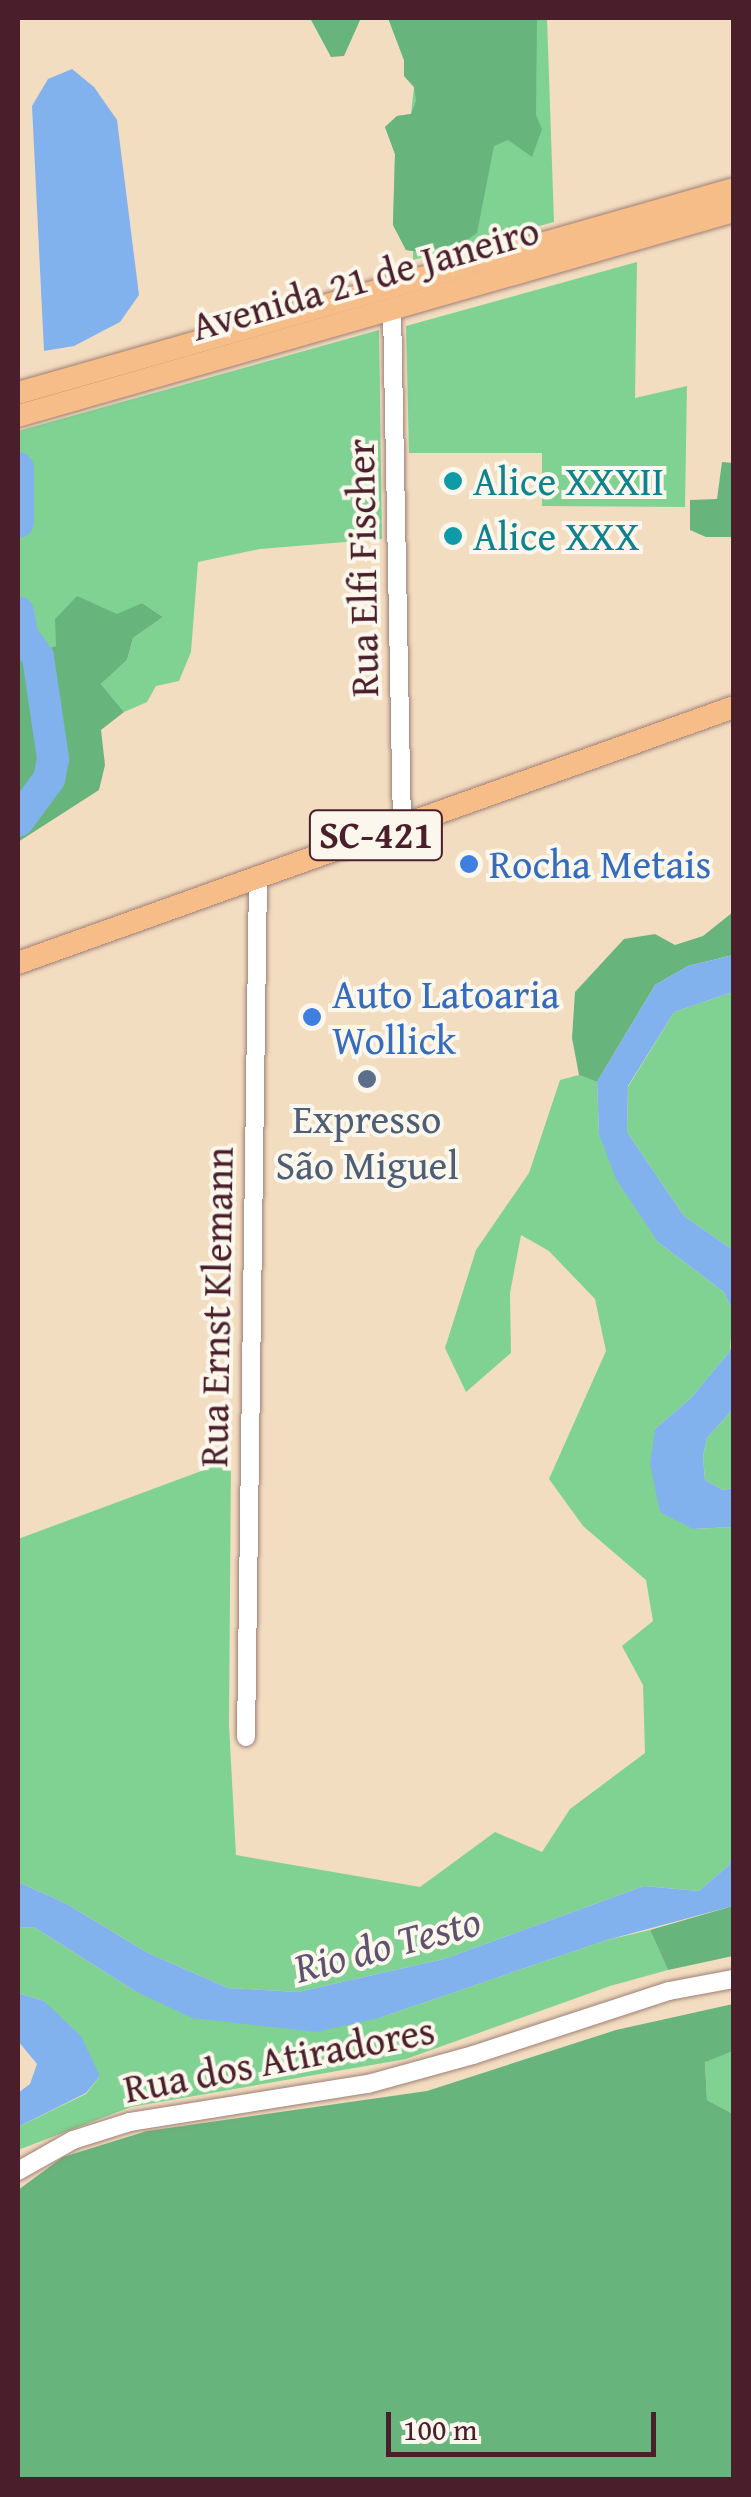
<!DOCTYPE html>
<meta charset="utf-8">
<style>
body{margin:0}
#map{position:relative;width:751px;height:2497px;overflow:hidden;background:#f3ddc0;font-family:"Gentium Book Plus",serif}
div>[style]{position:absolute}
.green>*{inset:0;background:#80d293}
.forest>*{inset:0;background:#68b47d}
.water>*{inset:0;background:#82b2ed}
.river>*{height:32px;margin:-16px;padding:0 16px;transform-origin:16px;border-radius:16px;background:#82b2ed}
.roads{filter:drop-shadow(0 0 2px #9e7e76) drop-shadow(0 0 2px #9e7e76)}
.minor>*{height:18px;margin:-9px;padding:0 9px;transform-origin:9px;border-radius:9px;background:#fff}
.major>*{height:22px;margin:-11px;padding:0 11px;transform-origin:11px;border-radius:11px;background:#f7bd88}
.dots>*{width:28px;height:28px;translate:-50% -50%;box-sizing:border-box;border:5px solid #fbf7ec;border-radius:50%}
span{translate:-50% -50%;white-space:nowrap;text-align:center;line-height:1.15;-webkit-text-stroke:8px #fbf7ec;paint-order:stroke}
.shield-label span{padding:2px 8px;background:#fbf7ec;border:2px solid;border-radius:8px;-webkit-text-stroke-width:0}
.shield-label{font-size:38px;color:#4a1f2b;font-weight:700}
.street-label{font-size:40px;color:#4a1f2b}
.culture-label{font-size:40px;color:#0d838f}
.left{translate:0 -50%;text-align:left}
.shop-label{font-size:40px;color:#366cbe}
.service-label{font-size:40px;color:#4e5e75}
.water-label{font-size:42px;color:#5e526f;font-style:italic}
.frame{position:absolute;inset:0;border:20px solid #4a1f2b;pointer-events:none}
.scale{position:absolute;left:386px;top:2412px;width:270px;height:45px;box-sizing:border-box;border:5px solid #4a1f2b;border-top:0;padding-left:12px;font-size:30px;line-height:35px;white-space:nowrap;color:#4a1f2b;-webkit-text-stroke:8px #fbf7ec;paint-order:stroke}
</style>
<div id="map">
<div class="green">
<div style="clip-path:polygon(388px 18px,547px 18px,554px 222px,413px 260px,413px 251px,406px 250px,393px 225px,395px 154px,385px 127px,397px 116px,411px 114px,414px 87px,404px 76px,404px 60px)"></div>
<div style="clip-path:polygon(637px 262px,635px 398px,687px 386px,685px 507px,542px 506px,542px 453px,409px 453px,406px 326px)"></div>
<div style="clip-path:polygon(379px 330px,382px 539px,260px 549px,198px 562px,191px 652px,179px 681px,156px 686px,147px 702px,124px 712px,101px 684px,127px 660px,133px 638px,163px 617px,142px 603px,56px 646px,18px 657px,18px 431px)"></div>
<div style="clip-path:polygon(733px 992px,733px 1250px,684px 1216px,627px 1132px,628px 1087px,674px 1012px)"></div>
<div style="clip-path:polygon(579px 1075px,597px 1082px,599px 1134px,658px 1242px,724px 1292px,733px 1312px,730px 1351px,691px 1398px,655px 1429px,693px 1529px,733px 1527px,734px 1852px,729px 1865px,699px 1891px,644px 1886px,444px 1959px,298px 1992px,228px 1988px,148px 1953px,65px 1903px,18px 1882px,18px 1539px,231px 1460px,229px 1725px,236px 1855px,420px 1887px,495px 1832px,542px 1852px,570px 1809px,645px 1753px,643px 1685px,622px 1646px,653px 1621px,646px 1580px,583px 1526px,549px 1479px,606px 1351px,595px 1299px,549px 1251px,521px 1235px,510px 1293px,511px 1353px,466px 1392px,445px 1348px,476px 1250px,529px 1173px,560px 1080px)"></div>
<div style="clip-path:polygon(733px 1409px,733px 1488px,723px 1490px,705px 1480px,703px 1456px,707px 1438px)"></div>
<div style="clip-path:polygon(34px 1927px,135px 1991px,379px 2018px,607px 1940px,650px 1930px,668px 1970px,610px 1986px,406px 2059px,131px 2107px,18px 2150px,18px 2127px,86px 2094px,100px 2076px,44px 2001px,18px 1993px,18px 1928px)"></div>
<div style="clip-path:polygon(733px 2051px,733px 2114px,707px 2100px,705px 2061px)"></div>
</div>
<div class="forest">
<div style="clip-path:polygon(310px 18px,361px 18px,344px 56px,331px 57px)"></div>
<div style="clip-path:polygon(388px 18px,537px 18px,536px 115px,542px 129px,532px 157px,508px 140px,494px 146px,477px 233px,464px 242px,420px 252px,406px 250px,393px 225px,395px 154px,385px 127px,397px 116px,411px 114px,416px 101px,414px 87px,404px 76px,404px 60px)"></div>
<div style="clip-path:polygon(722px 462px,733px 463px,733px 537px,706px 537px,690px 530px,690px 500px,717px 499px)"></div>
<div style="clip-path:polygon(77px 596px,117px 614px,142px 603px,163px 617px,133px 638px,127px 660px,101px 684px,124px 712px,101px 730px,105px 765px,99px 790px,18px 842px,18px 657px,56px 646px,55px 619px)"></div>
<div style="clip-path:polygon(733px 912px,733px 955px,688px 966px,655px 985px,597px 1082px,579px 1075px,572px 1038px,575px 992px,624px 939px,655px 934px,675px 945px,703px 936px)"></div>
<div style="clip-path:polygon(733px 1906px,733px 1956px,668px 1970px,650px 1930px)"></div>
<div style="clip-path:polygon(733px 2004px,733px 2051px,705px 2062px,707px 2100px,733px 2114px,733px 2479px,18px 2479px,18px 2190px,63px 2157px,147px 2131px,427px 2091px,616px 2030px)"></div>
</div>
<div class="water">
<div style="clip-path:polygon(72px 69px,94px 87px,117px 120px,139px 295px,120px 322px,74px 346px,44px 351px,32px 106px,48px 79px)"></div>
<div style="clip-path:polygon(733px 955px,733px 992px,674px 1012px,628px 1086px,627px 1132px,684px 1216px,733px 1250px,733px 1312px,724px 1292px,658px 1242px,616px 1179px,599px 1134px,597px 1082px,655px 985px,688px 966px)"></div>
<div style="clip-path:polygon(733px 1338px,733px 1409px,707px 1438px,703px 1456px,705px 1480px,723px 1490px,733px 1488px,733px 1527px,693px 1529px,660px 1512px,650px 1464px,655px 1429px,691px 1398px,730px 1351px)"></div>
<div style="clip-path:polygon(733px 1852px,733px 1906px,607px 1940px,379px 2018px,316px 2032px,192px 2018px,135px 1991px,34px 1927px,18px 1928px,18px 1882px,65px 1903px,148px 1953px,228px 1988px,298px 1992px,444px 1959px,644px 1886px,699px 1891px,729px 1865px)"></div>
<div style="clip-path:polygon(18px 1993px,44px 2001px,81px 2036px,100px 2076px,86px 2093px,18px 2127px,18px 2093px,30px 2084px,37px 2064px,18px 2041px)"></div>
</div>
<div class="river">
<div style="left:18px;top:468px;width:54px;rotate:90deg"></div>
<div style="left:18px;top:612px;width:25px;rotate:79deg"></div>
<div style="left:23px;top:637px;width:25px;rotate:53deg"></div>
<div style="left:38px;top:657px;width:103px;rotate:81.6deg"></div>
<div style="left:53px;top:759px;width:20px;rotate:101deg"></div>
<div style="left:49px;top:779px;width:52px;rotate:126.4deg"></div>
</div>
<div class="roads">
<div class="minor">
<div style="left:392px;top:309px;width:517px;rotate:88.89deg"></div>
<div style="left:246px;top:1737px;width:860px;rotate:-89.2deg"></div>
<div style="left:18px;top:2171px;width:63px;rotate:-29.4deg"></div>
<div style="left:73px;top:2140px;width:60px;rotate:-17.5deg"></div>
<div style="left:130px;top:2122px;width:241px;rotate:-9.1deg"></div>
<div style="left:368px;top:2084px;width:109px;rotate:-15.4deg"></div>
<div style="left:473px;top:2055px;width:206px;rotate:-18.1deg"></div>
<div style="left:669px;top:1991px;width:66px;rotate:-10.5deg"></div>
</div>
<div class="major">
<div style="left:18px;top:393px;width:744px;rotate:-15.9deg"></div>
<div style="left:18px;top:416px;width:745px;rotate:-15.98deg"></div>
<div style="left:18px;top:963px;width:760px;rotate:-19.67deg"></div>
</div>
</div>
<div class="dots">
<div style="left:453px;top:481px;background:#0f9aa8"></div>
<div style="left:453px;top:536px;background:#0f9aa8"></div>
<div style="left:469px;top:864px;background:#3f7fe0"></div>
<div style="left:312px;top:1017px;background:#3f7fe0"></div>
<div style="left:367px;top:1079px;background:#5c6f8a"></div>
</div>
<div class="shield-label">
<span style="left:376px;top:835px">SC-421</span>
</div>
<div class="street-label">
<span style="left:365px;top:278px;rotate:-16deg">Avenida 21 de Janeiro</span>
<span style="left:362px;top:568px;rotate:-91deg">Rua Elfi Fischer</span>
<span style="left:216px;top:1307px;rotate:-89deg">Rua Ernst Klemann</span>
<span style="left:279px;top:2059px;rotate:-11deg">Rua dos Atiradores</span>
</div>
<div class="culture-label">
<span class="left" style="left:473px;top:481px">Alice XXXII</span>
<span class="left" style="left:473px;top:536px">Alice XXX</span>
</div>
<div class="shop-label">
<span class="left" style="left:489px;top:864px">Rocha Metais</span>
<span class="left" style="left:332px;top:1017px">Auto Latoaria<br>Wollick</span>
</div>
<div class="service-label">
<span style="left:367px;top:1142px">Expresso<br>São Miguel</span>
</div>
<div class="water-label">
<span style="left:387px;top:1944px;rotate:-15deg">Rio do Testo</span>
</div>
<div class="frame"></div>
<div class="scale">100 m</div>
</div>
